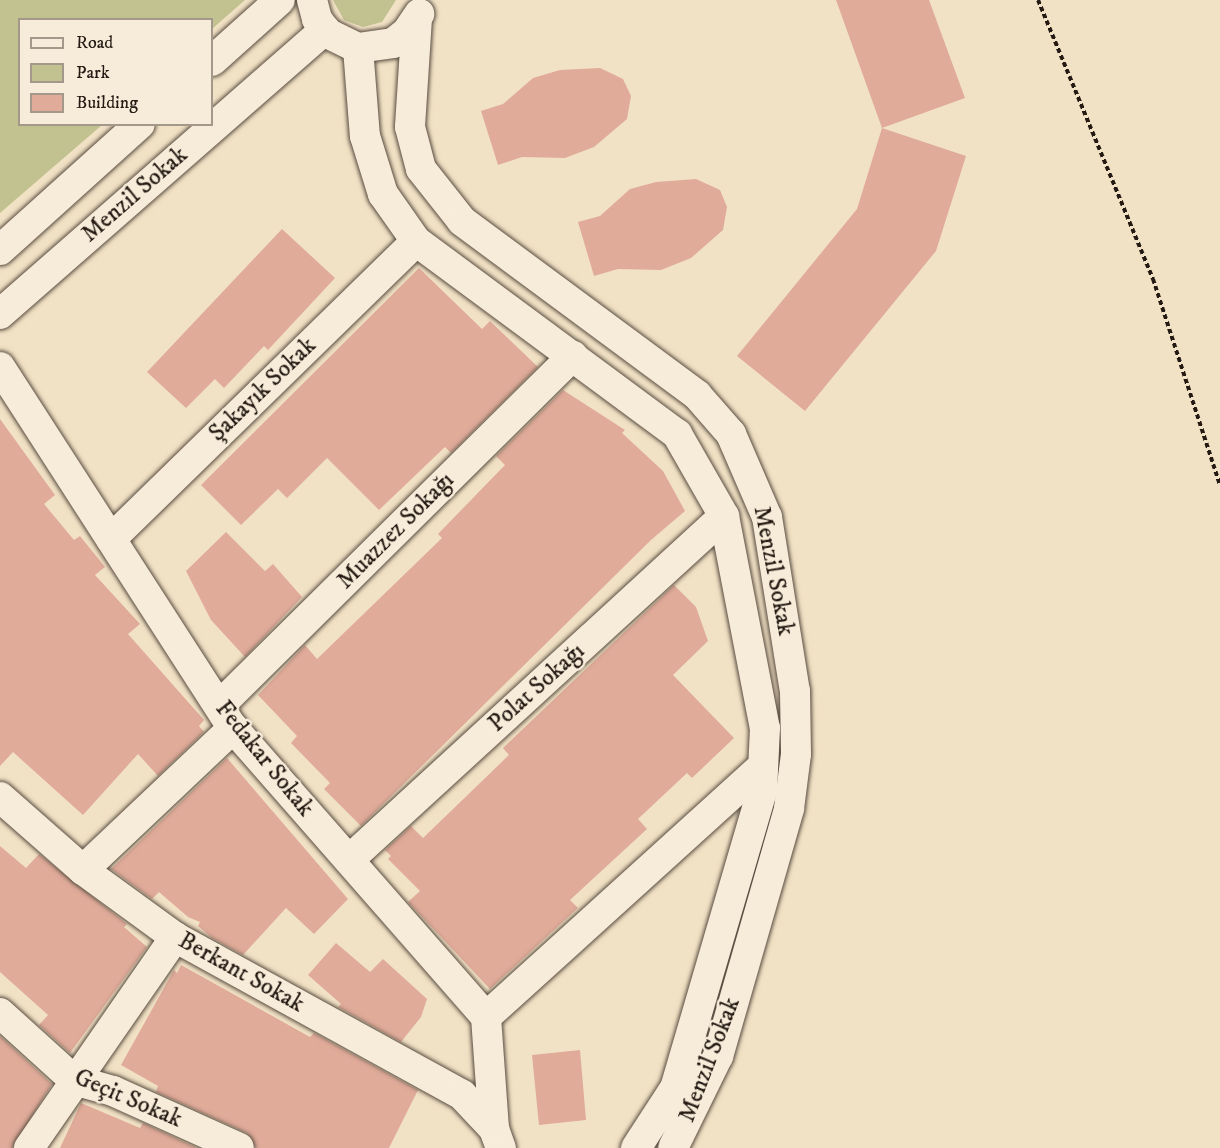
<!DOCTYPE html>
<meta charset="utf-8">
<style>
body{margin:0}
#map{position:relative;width:1220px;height:1148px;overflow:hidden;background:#f2e2c5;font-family:"IM FELL DW Pica",serif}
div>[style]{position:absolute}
.green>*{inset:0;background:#c2c190}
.building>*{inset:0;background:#e0ab99}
.path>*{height:4px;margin-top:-2px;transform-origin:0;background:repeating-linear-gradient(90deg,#241a13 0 4.5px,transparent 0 7.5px)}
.roads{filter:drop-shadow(0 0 2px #584c40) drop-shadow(0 0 2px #584c40)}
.street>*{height:30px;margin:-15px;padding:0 15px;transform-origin:15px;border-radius:15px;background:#f7ecd9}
span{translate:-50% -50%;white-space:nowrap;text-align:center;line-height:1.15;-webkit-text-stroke:5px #f7ecd9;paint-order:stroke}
.street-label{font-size:24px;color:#241a13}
.legend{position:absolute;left:18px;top:18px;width:195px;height:108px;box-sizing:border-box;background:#f7ecd9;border:2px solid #a3988a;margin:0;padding:8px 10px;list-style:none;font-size:18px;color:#241a13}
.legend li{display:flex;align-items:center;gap:12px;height:30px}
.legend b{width:30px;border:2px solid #a3988a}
</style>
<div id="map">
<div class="green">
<div style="clip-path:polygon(0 0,245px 0,212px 29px,212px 20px,20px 20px,20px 124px,102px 125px,0 213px)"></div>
<div style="clip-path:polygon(333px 0,396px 0,382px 22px,363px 27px,344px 20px)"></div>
</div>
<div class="building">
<div style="clip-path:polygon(836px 0,929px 0,965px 98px,882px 128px)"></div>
<div style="clip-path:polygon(600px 68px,623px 79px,631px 96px,627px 119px,594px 147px,565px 158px,522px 157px,498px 165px,481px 111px,503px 104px,533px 78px,560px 70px)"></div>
<div style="clip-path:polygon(882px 128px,966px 156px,936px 251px,805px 411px,737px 356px,857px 209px)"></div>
<div style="clip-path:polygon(696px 179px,720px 190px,727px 207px,723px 230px,691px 258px,661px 270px,618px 269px,594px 276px,578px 222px,600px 216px,630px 189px,656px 182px)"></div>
<div style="clip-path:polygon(282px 229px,335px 278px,268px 350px,264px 346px,224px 388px,215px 379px,186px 408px,147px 372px)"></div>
<div style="clip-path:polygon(419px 268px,482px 329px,490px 321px,538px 367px,451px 453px,445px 447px,379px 510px,327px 458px,287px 498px,278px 489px,241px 525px,201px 485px)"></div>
<div style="clip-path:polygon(563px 390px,625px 430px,622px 433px,663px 471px,685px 511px,651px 540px,361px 826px,324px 789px,330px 783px,291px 743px,297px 736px,258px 695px,305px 645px,317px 659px,442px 538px,438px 534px,505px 465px,496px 456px)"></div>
<div style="clip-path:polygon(0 419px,55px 495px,44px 504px,74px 540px,80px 536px,105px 567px,95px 575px,140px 624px,128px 634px,204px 720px,199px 726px,204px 732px,158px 776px,138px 754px,83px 815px,13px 752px,0 766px)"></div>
<div style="clip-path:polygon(226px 532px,265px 571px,273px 564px,302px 597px,245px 657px,211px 620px,186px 571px)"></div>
<div style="clip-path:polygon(674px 585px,696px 607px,708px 641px,673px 675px,734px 738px,692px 778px,687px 773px,638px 819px,647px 829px,570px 900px,578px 908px,490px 989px,408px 902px,420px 891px,388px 859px,391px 856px,385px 850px,411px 826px,423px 838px,509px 755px,503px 748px)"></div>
<div style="clip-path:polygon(227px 758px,348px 899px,314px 934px,286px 908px,243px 955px,212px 938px,198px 926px,200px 922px,188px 917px,159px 892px,152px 899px,111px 869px)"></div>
<div style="clip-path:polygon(0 846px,26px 868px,39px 854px,127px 924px,124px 927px,147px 947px,70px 1053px,39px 1025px,48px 1015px,0 972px)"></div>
<div style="clip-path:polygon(336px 943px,370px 972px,383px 959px,427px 999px,421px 1017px,401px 1042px,338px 1007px,341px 1004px,308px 975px)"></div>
<div style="clip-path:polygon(181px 965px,310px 1037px,314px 1033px,418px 1090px,389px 1148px,256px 1148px,247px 1133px,156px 1092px,158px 1086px,121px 1065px,174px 970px,177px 973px)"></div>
<div style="clip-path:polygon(0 1036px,52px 1084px,12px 1148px,0 1148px)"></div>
<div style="clip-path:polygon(580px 1050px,586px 1120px,539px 1125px,532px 1055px)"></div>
<div style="clip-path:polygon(81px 1103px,140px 1128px,143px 1123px,197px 1148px,60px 1148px)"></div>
</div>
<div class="path">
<div style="left:1038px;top:0;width:302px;rotate:67.6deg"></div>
<div style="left:1153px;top:279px;width:217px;rotate:72deg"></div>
</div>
<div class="roads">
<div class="street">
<div style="left:312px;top:0;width:20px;rotate:75deg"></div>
<div style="left:317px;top:19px;width:17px;rotate:54deg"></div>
<div style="left:327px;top:33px;width:34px;rotate:26deg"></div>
<div style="left:358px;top:48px;width:35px;rotate:-8deg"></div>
<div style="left:393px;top:43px;width:18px;rotate:-38deg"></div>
<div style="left:407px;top:32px;width:22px;rotate:-56deg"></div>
<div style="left:417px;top:18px;width:109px;rotate:93.7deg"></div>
<div style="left:410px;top:127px;width:43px;rotate:75.3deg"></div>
<div style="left:421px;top:169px;width:66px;rotate:51.7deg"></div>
<div style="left:462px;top:221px;width:292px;rotate:36.5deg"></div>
<div style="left:697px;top:395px;width:52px;rotate:48.9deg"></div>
<div style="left:731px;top:434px;width:90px;rotate:66.6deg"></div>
<div style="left:767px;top:517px;width:176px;rotate:80.9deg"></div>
<div style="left:795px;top:691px;width:63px;rotate:89.1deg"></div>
<div style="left:796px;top:754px;width:55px;rotate:97.3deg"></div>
<div style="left:789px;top:809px;width:257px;rotate:106deg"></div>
<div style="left:718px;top:1056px;width:102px;rotate:116.1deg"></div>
<div style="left:358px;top:48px;width:88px;rotate:85.5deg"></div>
<div style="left:365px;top:136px;width:61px;rotate:72.8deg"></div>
<div style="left:383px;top:194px;width:57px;rotate:54.9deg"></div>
<div style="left:416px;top:241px;width:325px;rotate:36.5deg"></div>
<div style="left:677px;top:434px;width:95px;rotate:60.2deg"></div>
<div style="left:724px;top:516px;width:216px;rotate:79.1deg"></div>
<div style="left:765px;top:728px;width:63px;rotate:92.7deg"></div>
<div style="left:762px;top:791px;width:309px;rotate:106.3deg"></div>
<div style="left:675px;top:1088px;width:72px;rotate:123deg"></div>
<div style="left:212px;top:61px;width:91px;rotate:-41.9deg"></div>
<div style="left:0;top:250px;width:188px;rotate:-42deg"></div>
<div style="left:0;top:314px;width:432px;rotate:-41.2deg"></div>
<div style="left:0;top:367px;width:430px;rotate:57.2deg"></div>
<div style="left:233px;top:728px;width:384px;rotate:48.8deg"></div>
<div style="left:486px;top:1017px;width:112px;rotate:85.9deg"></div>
<div style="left:494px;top:1129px;width:20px;rotate:70deg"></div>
<div style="left:111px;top:539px;width:426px;rotate:-44.3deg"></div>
<div style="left:219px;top:706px;width:498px;rotate:-44.7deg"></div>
<div style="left:0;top:797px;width:111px;rotate:41.3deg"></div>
<div style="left:83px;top:870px;width:114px;rotate:36.1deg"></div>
<div style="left:175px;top:937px;width:328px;rotate:28.8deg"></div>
<div style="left:462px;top:1095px;width:47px;rotate:46.7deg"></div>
<div style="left:350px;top:859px;width:507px;rotate:-42.52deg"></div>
<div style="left:83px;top:870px;width:207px;rotate:-43.4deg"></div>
<div style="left:0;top:1013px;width:100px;rotate:42.2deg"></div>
<div style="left:74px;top:1080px;width:41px;rotate:15.8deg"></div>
<div style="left:113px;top:1091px;width:138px;rotate:24.3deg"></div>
<div style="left:486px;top:1017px;width:374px;rotate:-42.2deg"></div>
<div style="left:29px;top:1148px;width:257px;rotate:-55.3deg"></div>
</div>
</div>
<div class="street-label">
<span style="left:135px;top:195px;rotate:-41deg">Menzil Sokak</span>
<span style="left:263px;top:390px;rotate:-44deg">Şakayık Sokak</span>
<span style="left:396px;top:531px;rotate:-45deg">Muazzez Sokağı</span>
<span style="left:773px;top:571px;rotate:79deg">Menzil Sokak</span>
<span style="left:537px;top:688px;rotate:-42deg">Polat Sokağı</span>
<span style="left:264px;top:759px;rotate:51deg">Fedakar Sokak</span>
<span style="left:241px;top:973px;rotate:29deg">Berkant Sokak</span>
<span style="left:710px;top:1060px;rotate:-69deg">Menzil Sokak</span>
<span style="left:128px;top:1099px;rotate:23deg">Geçit Sokak</span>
</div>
<ul class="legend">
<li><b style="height:8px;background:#f7ecd9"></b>Road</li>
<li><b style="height:16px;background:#c2c190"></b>Park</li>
<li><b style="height:16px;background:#e0ab99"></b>Building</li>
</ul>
</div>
